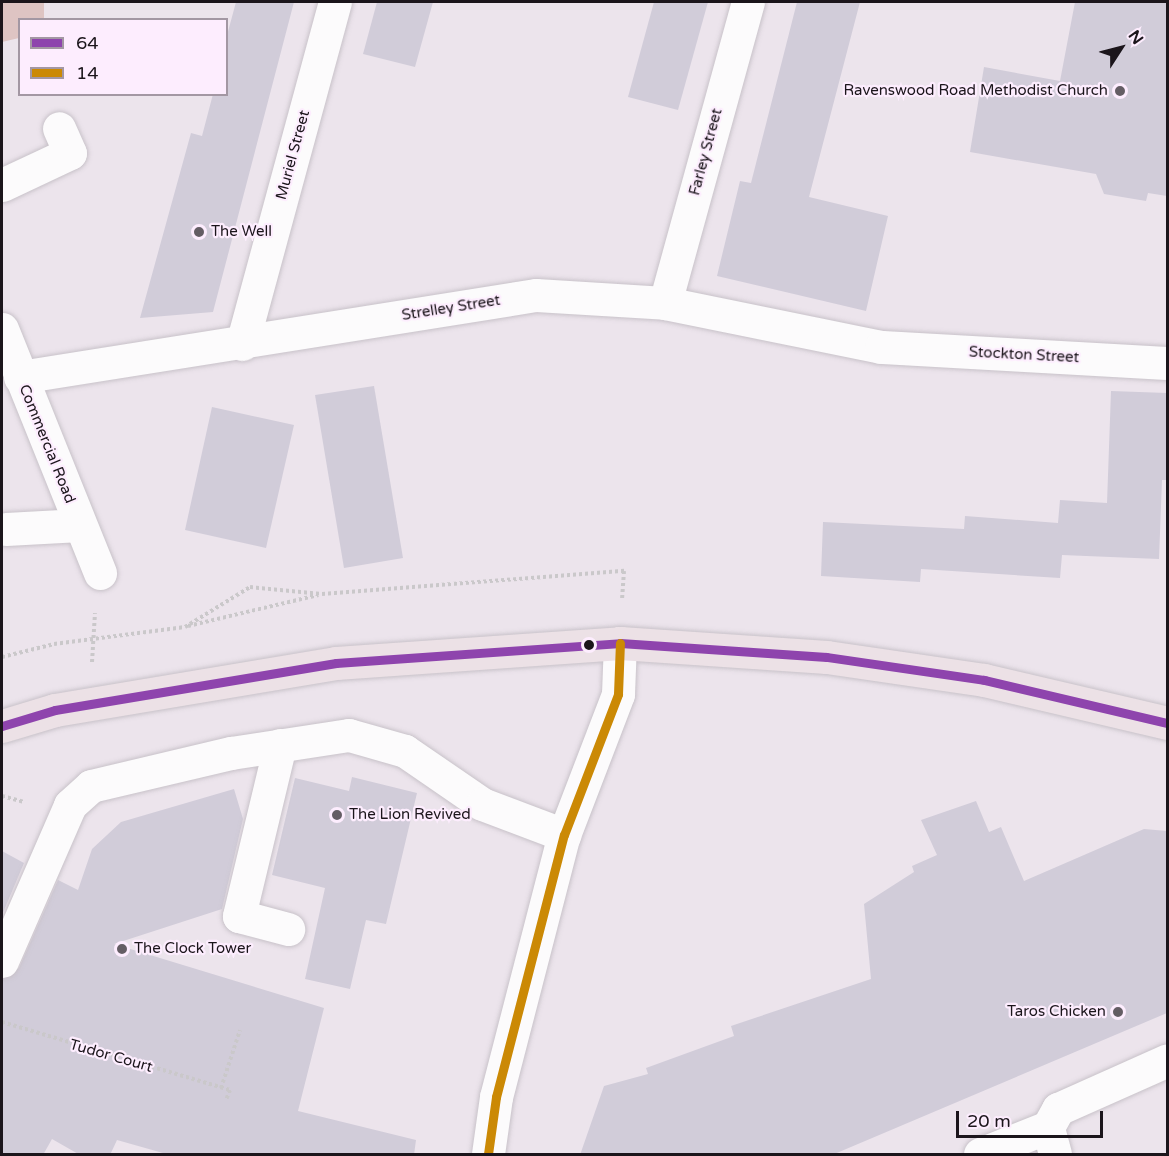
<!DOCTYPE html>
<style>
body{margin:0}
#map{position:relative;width:1169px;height:1156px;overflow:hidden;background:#ece4ec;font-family:"Varela Round",sans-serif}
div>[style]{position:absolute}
.green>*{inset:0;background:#dec4c3}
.building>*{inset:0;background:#d1ccd9}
.path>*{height:4px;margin-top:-2px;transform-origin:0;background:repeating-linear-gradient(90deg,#cac8ca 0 3px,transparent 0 6px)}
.roads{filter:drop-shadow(0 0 2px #c8c2c9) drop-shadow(0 0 2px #c8c2c9)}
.minor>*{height:33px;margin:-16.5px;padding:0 16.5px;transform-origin:16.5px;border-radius:16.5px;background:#fcfbfc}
.major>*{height:33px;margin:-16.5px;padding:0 16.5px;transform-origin:16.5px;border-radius:16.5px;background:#ece1e6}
.bus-1>*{height:9px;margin:-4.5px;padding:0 4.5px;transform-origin:4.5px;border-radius:4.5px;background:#8e44ad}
.bus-2>*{height:9px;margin:-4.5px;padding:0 4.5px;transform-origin:4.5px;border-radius:4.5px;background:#cb8905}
.dots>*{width:16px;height:16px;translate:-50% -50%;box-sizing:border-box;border:3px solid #fdedfe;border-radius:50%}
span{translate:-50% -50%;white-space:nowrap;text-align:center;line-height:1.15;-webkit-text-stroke:4.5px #fdedfe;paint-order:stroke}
.poi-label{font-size:15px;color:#1b151b}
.right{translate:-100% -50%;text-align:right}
.left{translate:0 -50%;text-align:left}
.street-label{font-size:15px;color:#1b151b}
.frame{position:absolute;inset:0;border:3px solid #1b151b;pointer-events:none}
.legend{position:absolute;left:18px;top:18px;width:210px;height:78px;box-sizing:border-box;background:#fdedfe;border:2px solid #a397a3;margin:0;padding:8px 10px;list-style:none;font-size:18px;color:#1b151b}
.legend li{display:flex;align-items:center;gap:12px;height:30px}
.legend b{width:30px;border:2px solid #a397a3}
.north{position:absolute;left:1091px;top:18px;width:60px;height:60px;-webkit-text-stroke:4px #fdedfe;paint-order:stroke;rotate:54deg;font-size:16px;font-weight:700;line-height:24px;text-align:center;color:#1b151b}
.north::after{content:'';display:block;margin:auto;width:21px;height:27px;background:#1b151b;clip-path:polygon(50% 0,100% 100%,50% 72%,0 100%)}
.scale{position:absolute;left:956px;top:1111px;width:147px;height:27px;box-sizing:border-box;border:3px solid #1b151b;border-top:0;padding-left:8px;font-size:18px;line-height:21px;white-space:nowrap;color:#1b151b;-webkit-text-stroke:4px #fdedfe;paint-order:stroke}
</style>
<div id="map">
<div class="green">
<div style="clip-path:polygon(2px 2px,44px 2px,44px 19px,20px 20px,19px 38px,2px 42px)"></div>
</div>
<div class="building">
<div style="clip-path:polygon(236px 2px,294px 2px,213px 312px,140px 318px,191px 133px,202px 136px,213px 94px,226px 94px,226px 39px)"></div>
<div style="clip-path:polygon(377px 2px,433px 2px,415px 67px,363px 54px)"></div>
<div style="clip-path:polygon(654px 2px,708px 2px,678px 110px,628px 97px)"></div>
<div style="clip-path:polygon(797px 2px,860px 2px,809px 197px,888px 216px,866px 311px,717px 276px,740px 181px,751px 183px)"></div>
<div style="clip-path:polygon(1075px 2px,1167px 2px,1167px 196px,1148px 193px,1146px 201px,1104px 194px,1096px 174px,970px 152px,984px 67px,1060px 81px)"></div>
<div style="clip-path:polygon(374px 386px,403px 558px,344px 568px,315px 395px)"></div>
<div style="clip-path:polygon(1111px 391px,1167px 393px,1167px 480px,1162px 480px,1159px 559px,1062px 555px,1060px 578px,921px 569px,920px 582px,821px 576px,823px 522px,964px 529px,965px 516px,1058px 523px,1060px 500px,1107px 503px)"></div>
<div style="clip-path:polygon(212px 407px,294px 425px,266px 548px,185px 530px)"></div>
<div style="clip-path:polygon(352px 777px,417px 793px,386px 924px,366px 920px,350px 989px,305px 979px,325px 888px,272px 875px,295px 778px,349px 791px)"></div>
<div style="clip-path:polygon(234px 789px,243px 819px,222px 909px,114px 944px,324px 1008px,298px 1111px,416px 1140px,414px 1155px,170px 1155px,117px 1140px,110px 1155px,80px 1155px,52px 1139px,43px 1155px,2px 1155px,2px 979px,19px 968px,58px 880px,78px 890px,92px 849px,121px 822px)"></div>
<div style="clip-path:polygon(976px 801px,989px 832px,1001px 827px,1024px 881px,1144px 829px,1167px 831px,1167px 1013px,832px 1155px,580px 1155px,604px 1086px,648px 1074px,646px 1068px,734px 1036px,731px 1026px,871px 979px,864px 904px,914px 872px,912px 866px,937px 855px,921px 820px)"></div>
<div style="clip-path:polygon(2px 851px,24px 863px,2px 915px)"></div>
</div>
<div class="path">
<div style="left:188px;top:626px;width:134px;rotate:-13.4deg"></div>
<div style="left:2px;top:657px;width:54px;rotate:-14deg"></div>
<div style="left:54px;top:644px;width:132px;rotate:-7.4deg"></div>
<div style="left:185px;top:627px;width:76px;rotate:-31.6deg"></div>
<div style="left:250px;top:587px;width:72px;rotate:5.6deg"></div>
<div style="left:322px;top:594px;width:303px;rotate:-4.4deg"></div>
<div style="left:624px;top:571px;width:30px;rotate:94deg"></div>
<div style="left:92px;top:662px;width:49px;rotate:-86.5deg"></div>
<div style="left:2px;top:796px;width:23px;rotate:15deg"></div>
<div style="left:2px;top:1022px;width:238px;rotate:16.6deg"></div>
<div style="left:230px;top:1090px;width:11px;rotate:112deg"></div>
<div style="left:221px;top:1088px;width:61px;rotate:-71.9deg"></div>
</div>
<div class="roads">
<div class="minor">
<div style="left:2px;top:185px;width:75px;rotate:-25.2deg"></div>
<div style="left:70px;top:153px;width:27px;rotate:-114deg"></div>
<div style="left:665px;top:303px;width:312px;rotate:-74.6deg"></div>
<div style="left:2px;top:329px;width:263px;rotate:68.1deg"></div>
<div style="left:242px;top:344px;width:354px;rotate:-74.8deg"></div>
<div style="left:20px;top:377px;width:522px;rotate:-9.03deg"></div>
<div style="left:536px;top:295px;width:129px;rotate:3.5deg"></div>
<div style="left:665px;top:303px;width:220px;rotate:11.5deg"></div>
<div style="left:881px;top:347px;width:287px;rotate:3.2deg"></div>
<div style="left:6px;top:529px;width:74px;rotate:-3.1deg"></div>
<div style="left:280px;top:745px;width:176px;rotate:103.5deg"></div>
<div style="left:239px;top:916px;width:51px;rotate:14.9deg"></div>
<div style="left:2px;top:961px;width:170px;rotate:-66.4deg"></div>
<div style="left:70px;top:805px;width:28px;rotate:-42deg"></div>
<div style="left:91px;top:786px;width:144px;rotate:-13.3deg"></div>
<div style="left:231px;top:753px;width:119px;rotate:-8.7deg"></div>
<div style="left:349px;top:735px;width:58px;rotate:15.9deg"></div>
<div style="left:405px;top:751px;width:93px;rotate:34.5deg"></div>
<div style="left:482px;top:804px;width:88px;rotate:20.7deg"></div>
<div style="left:488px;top:1154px;width:58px;rotate:-82deg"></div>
<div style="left:496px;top:1097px;width:271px;rotate:-75.5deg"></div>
<div style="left:564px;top:835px;width:151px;rotate:-69deg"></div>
<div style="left:618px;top:694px;width:51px;rotate:-87.8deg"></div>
<div style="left:980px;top:1154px;width:73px;rotate:-21.7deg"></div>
<div style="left:1055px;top:1154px;width:28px;rotate:-105deg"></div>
<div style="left:1048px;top:1127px;width:21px;rotate:-61deg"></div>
<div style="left:1058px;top:1109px;width:120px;rotate:-24deg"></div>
</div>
<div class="major">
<div style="left:2px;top:726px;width:55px;rotate:-16.8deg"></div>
<div style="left:55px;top:710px;width:285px;rotate:-9.5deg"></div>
<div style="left:336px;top:663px;width:285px;rotate:-4deg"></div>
<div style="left:620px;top:643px;width:207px;rotate:3.9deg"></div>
<div style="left:827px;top:657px;width:159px;rotate:8.3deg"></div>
<div style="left:984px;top:680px;width:189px;rotate:13.2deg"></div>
</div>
</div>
<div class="bus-1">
<div style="left:2px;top:726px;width:55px;rotate:-16.8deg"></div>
<div style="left:55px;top:710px;width:285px;rotate:-9.5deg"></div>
<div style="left:336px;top:663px;width:285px;rotate:-4deg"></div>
<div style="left:620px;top:643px;width:207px;rotate:3.9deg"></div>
<div style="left:827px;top:657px;width:159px;rotate:8.3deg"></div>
<div style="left:984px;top:680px;width:189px;rotate:13.2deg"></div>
</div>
<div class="bus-2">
<div style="left:488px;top:1154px;width:58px;rotate:-82deg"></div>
<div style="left:496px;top:1097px;width:271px;rotate:-75.5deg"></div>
<div style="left:564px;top:835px;width:151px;rotate:-69deg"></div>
<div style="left:618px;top:694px;width:51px;rotate:-87.8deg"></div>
</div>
<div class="dots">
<div style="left:1120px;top:91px;background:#645d64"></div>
<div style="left:199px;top:232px;background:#645d64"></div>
<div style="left:589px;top:645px;background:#1b151b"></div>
<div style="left:337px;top:815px;background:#645d64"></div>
<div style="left:122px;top:949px;background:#645d64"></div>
<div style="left:1118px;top:1012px;background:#645d64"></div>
</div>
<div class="poi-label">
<span class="right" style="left:1108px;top:91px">Ravenswood Road Methodist Church</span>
<span class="left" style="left:211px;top:232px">The Well</span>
<span class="left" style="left:349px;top:815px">The Lion Revived</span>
<span class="left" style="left:134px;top:949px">The Clock Tower</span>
<span class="right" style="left:1106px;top:1012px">Taros Chicken</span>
</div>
<div class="street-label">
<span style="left:706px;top:152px;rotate:-75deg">Farley Street</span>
<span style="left:293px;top:155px;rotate:-75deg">Muriel Street</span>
<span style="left:451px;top:308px;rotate:-9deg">Strelley Street</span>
<span style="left:1024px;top:355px;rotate:3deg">Stockton Street</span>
<span style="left:47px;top:444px;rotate:68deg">Commercial Road</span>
<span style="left:111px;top:1056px;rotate:16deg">Tudor Court</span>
</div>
<div class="frame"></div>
<ul class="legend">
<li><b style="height:8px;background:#8e44ad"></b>64</li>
<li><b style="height:8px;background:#cb8905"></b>14</li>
</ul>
<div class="north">N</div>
<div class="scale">20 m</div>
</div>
